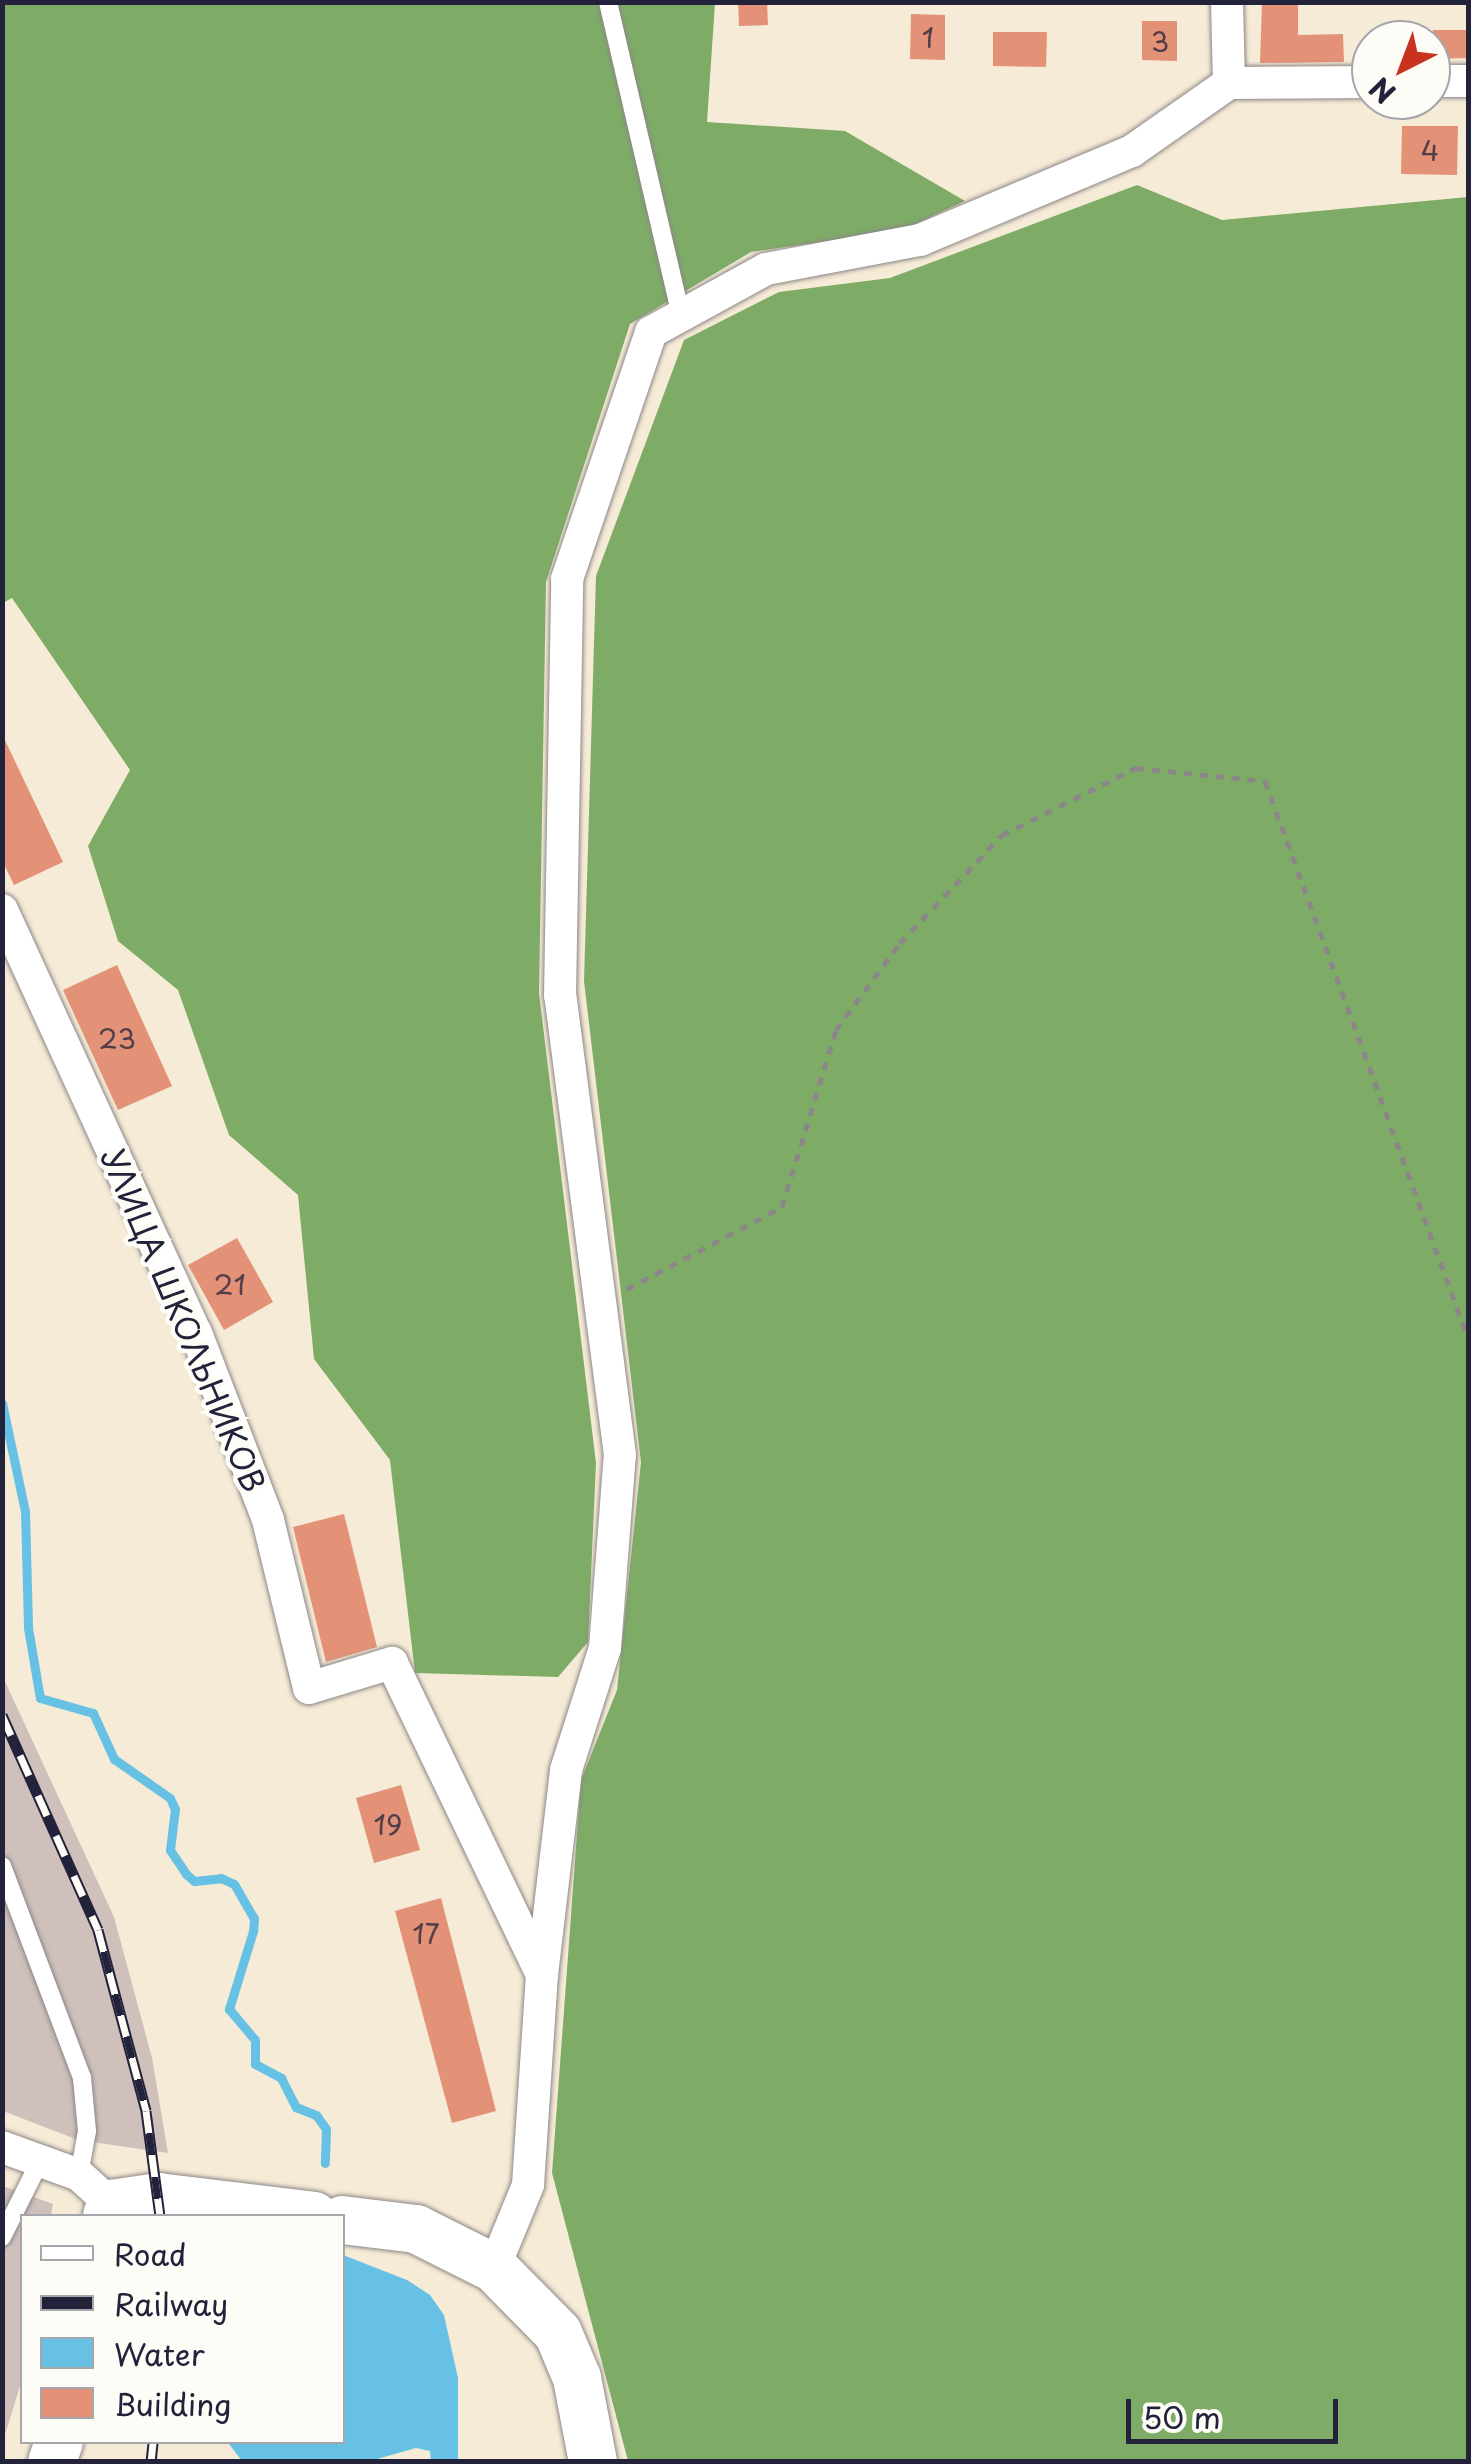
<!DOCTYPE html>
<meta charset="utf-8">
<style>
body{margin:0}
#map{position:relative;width:1471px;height:2464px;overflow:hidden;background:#f6ebd6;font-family:"Playpen Sans",sans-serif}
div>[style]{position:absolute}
.industrial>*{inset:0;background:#cfc0bb}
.forest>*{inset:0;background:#7eac66}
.water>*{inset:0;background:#67c1e5}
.stream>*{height:9px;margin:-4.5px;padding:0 4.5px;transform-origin:4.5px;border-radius:4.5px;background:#67c1e5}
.building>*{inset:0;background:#e39177}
.path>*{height:5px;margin-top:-2.5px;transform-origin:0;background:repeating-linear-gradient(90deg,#8c8688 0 8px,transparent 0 16px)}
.roads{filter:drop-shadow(0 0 2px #8c8688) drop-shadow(0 0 2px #8c8688)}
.lane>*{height:18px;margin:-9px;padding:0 9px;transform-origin:9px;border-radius:9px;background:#fff}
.street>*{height:32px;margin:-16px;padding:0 16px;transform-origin:16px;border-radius:16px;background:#fff}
.secondary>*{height:48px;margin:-24px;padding:0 24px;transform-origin:24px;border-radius:24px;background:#fff}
.rail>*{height:11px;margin-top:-5.5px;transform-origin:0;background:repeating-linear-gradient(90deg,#fdfcf7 0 22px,#22223b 0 44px);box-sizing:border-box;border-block:2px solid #22223b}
span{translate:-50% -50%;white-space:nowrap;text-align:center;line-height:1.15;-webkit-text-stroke:9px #fdfcf7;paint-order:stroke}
.number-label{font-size:28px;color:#523e4a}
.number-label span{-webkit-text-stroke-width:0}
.street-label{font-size:32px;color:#22223b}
.frame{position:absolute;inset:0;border:5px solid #22223b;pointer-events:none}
.legend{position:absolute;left:20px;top:2214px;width:325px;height:230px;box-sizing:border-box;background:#fdfcf7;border:2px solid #a5a5ac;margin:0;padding:12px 18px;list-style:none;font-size:30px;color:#22223b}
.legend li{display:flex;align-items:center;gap:20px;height:50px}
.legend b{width:50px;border:2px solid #a5a5ac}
.north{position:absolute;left:1351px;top:20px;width:100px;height:100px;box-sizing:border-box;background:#fdfcf7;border:2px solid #a5a5ac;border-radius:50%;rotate:222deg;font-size:28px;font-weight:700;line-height:40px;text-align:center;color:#22223b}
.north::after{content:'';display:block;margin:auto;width:35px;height:45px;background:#c8321e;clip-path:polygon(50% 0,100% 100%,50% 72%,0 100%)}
.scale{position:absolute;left:1126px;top:2399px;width:212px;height:45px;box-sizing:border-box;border:5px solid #22223b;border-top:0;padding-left:12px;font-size:30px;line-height:35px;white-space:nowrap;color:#22223b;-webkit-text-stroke:8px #fdfcf7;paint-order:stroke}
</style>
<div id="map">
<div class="industrial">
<div style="clip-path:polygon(2px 1675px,114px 1917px,152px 2058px,168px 2153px,78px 2140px,3px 2111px)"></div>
<div style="clip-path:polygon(3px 2186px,53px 2204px,51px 2216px,22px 2216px,22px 2380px,3px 2441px)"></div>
</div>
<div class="forest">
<div style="clip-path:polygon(3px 3px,715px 3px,707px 122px,845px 131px,965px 201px,902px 230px,751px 252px,630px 324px,546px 582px,539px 993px,596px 1463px,588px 1642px,558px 1677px,415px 1673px,390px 1460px,314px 1359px,298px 1195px,229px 1135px,178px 990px,118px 941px,88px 846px,130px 770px,12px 598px,3px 603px)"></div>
<div style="clip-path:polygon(1137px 185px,1222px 220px,1468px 197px,1468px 2461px,628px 2461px,552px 2173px,581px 1780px,617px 1690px,641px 1462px,584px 981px,596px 576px,684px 340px,779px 292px,890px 278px)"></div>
</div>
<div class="water">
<div style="clip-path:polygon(343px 2255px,407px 2280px,430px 2295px,444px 2315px,458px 2378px,458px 2461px,431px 2461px,430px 2451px,416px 2448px,370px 2461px,242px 2461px,229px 2444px,342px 2442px)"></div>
</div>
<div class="stream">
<div style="left:2px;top:1403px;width:110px;rotate:78deg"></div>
<div style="left:25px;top:1511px;width:117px;rotate:88.5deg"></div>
<div style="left:28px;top:1628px;width:71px;rotate:80.3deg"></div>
<div style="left:40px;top:1698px;width:55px;rotate:15.8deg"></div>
<div style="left:93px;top:1713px;width:51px;rotate:65.5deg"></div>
<div style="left:114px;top:1759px;width:68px;rotate:34.9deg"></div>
<div style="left:170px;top:1798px;width:12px;rotate:66deg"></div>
<div style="left:175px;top:1809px;width:41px;rotate:97deg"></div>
<div style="left:170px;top:1850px;width:29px;rotate:56deg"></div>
<div style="left:186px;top:1874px;width:11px;rotate:41deg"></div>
<div style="left:194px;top:1881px;width:27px;rotate:-6deg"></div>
<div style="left:221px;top:1878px;width:14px;rotate:25deg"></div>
<div style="left:234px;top:1884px;width:39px;rotate:60deg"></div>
<div style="left:254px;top:1918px;width:13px;rotate:94deg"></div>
<div style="left:253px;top:1931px;width:82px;rotate:107.1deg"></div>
<div style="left:229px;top:2009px;width:40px;rotate:50deg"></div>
<div style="left:255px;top:2040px;width:24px;rotate:90deg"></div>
<div style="left:255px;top:2064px;width:30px;rotate:28deg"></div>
<div style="left:281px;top:2078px;width:33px;rotate:63deg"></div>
<div style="left:296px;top:2107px;width:22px;rotate:22deg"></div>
<div style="left:316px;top:2115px;width:17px;rotate:54deg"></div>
<div style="left:326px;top:2129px;width:34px;rotate:92deg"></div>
</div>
<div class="building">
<div style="clip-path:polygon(738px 2px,767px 2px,768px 25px,739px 26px)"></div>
<div style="clip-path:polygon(1262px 2px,1298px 2px,1298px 35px,1343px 34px,1344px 62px,1260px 63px)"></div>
<div style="clip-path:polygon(911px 14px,945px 15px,945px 60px,910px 59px)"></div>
<div style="clip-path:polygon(1142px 21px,1177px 21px,1177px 61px,1142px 60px)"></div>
<div style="clip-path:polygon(1433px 30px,1468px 30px,1468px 58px,1434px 59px)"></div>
<div style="clip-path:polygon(993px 32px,1047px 32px,1046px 67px,993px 66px)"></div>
<div style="clip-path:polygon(1402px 126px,1458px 126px,1457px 175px,1401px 174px)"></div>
<div style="clip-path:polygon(2px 734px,63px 862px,14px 885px,2px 860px)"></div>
<div style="clip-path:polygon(117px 965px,172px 1086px,118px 1110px,63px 990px)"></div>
<div style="clip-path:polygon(237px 1238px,273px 1302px,224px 1330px,188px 1265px)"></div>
<div style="clip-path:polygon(344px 1514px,377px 1647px,326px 1662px,293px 1527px)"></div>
<div style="clip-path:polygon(401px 1785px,420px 1850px,374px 1863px,356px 1798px)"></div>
<div style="clip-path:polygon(441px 1898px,496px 2111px,452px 2123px,395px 1911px)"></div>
</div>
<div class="path">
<div style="left:627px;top:1289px;width:175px;rotate:-27.9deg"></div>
<div style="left:782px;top:1207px;width:185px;rotate:-73deg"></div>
<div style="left:836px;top:1030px;width:108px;rotate:-53.7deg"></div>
<div style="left:900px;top:943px;width:149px;rotate:-46.6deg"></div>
<div style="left:1002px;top:835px;width:150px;rotate:-26.6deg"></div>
<div style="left:1136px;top:768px;width:130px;rotate:5.8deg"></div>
<div style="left:1265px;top:781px;width:593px;rotate:69.98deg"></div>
</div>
<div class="roads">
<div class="lane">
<div style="left:608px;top:2px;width:321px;rotate:76.9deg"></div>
<div style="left:2px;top:1866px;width:227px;rotate:69.3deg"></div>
<div style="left:82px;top:2078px;width:53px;rotate:84.6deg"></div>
<div style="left:87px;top:2131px;width:45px;rotate:100.3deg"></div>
<div style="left:2px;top:2237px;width:85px;rotate:-63.4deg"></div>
</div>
<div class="street">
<div style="left:1227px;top:2px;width:81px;rotate:88.6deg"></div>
<div style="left:1431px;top:81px;width:37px"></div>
<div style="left:1229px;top:83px;width:142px;rotate:-0.4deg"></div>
<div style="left:2px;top:910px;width:465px;rotate:65.4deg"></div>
<div style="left:196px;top:1333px;width:200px;rotate:68.9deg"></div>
<div style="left:268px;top:1520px;width:173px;rotate:76.3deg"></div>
<div style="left:309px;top:1688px;width:87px;rotate:-16.8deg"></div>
<div style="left:392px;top:1663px;width:346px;rotate:64.3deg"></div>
<div style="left:2px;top:2147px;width:82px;rotate:20deg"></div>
<div style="left:79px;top:2175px;width:43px;rotate:42.2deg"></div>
<div style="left:494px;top:2268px;width:90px;rotate:-67.7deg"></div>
<div style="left:528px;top:2185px;width:210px;rotate:-86.2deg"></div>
<div style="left:542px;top:1975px;width:206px;rotate:-83.3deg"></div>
<div style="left:566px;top:1770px;width:128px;rotate:-72.3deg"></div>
<div style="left:605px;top:1648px;width:194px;rotate:-85.6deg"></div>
<div style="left:620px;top:1455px;width:463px;rotate:-97.4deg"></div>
<div style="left:560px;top:996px;width:417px;rotate:-89deg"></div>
<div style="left:567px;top:579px;width:261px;rotate:-71.2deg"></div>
<div style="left:651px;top:332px;width:131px;rotate:-28.7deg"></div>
<div style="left:766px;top:269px;width:157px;rotate:-10.7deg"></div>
<div style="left:920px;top:240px;width:230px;rotate:-22.8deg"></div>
<div style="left:1132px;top:151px;width:118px;rotate:-35deg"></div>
</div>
<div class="secondary">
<div style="left:107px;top:2216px;width:13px;rotate:-72deg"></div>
<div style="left:111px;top:2204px;width:48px;rotate:-8.5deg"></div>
<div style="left:158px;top:2197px;width:157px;rotate:6.9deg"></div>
<div style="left:342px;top:2220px;width:75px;rotate:6.9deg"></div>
<div style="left:416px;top:2229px;width:87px;rotate:26.6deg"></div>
<div style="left:494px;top:2268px;width:91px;rotate:45.4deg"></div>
<div style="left:558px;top:2333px;width:49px;rotate:67.1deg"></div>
<div style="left:577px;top:2378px;width:86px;rotate:79.2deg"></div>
<div style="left:52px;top:2462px;width:21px;rotate:-71deg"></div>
</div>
</div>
<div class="rail">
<div style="left:2px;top:1715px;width:235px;rotate:65.9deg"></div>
<div style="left:98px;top:1930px;width:187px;rotate:75.1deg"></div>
<div style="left:146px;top:2111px;width:106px;rotate:82.4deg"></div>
<div style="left:151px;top:2462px;width:20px;rotate:-84deg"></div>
</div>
<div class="number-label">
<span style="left:928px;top:37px">1</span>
<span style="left:1160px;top:41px">3</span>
<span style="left:1430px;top:150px">4</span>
<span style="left:117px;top:1038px">23</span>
<span style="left:230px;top:1284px">21</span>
<span style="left:388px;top:1824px">19</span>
<span style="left:426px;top:1933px">17</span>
</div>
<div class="street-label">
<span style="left:184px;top:1320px;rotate:67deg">УЛИЦА ШКОЛЬНИКОВ</span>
</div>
<div class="frame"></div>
<ul class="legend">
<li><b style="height:12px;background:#fff"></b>Road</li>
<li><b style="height:12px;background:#22223b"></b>Railway</li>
<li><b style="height:28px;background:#67c1e5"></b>Water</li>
<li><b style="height:28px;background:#e39177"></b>Building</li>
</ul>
<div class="north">N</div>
<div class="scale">50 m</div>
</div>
